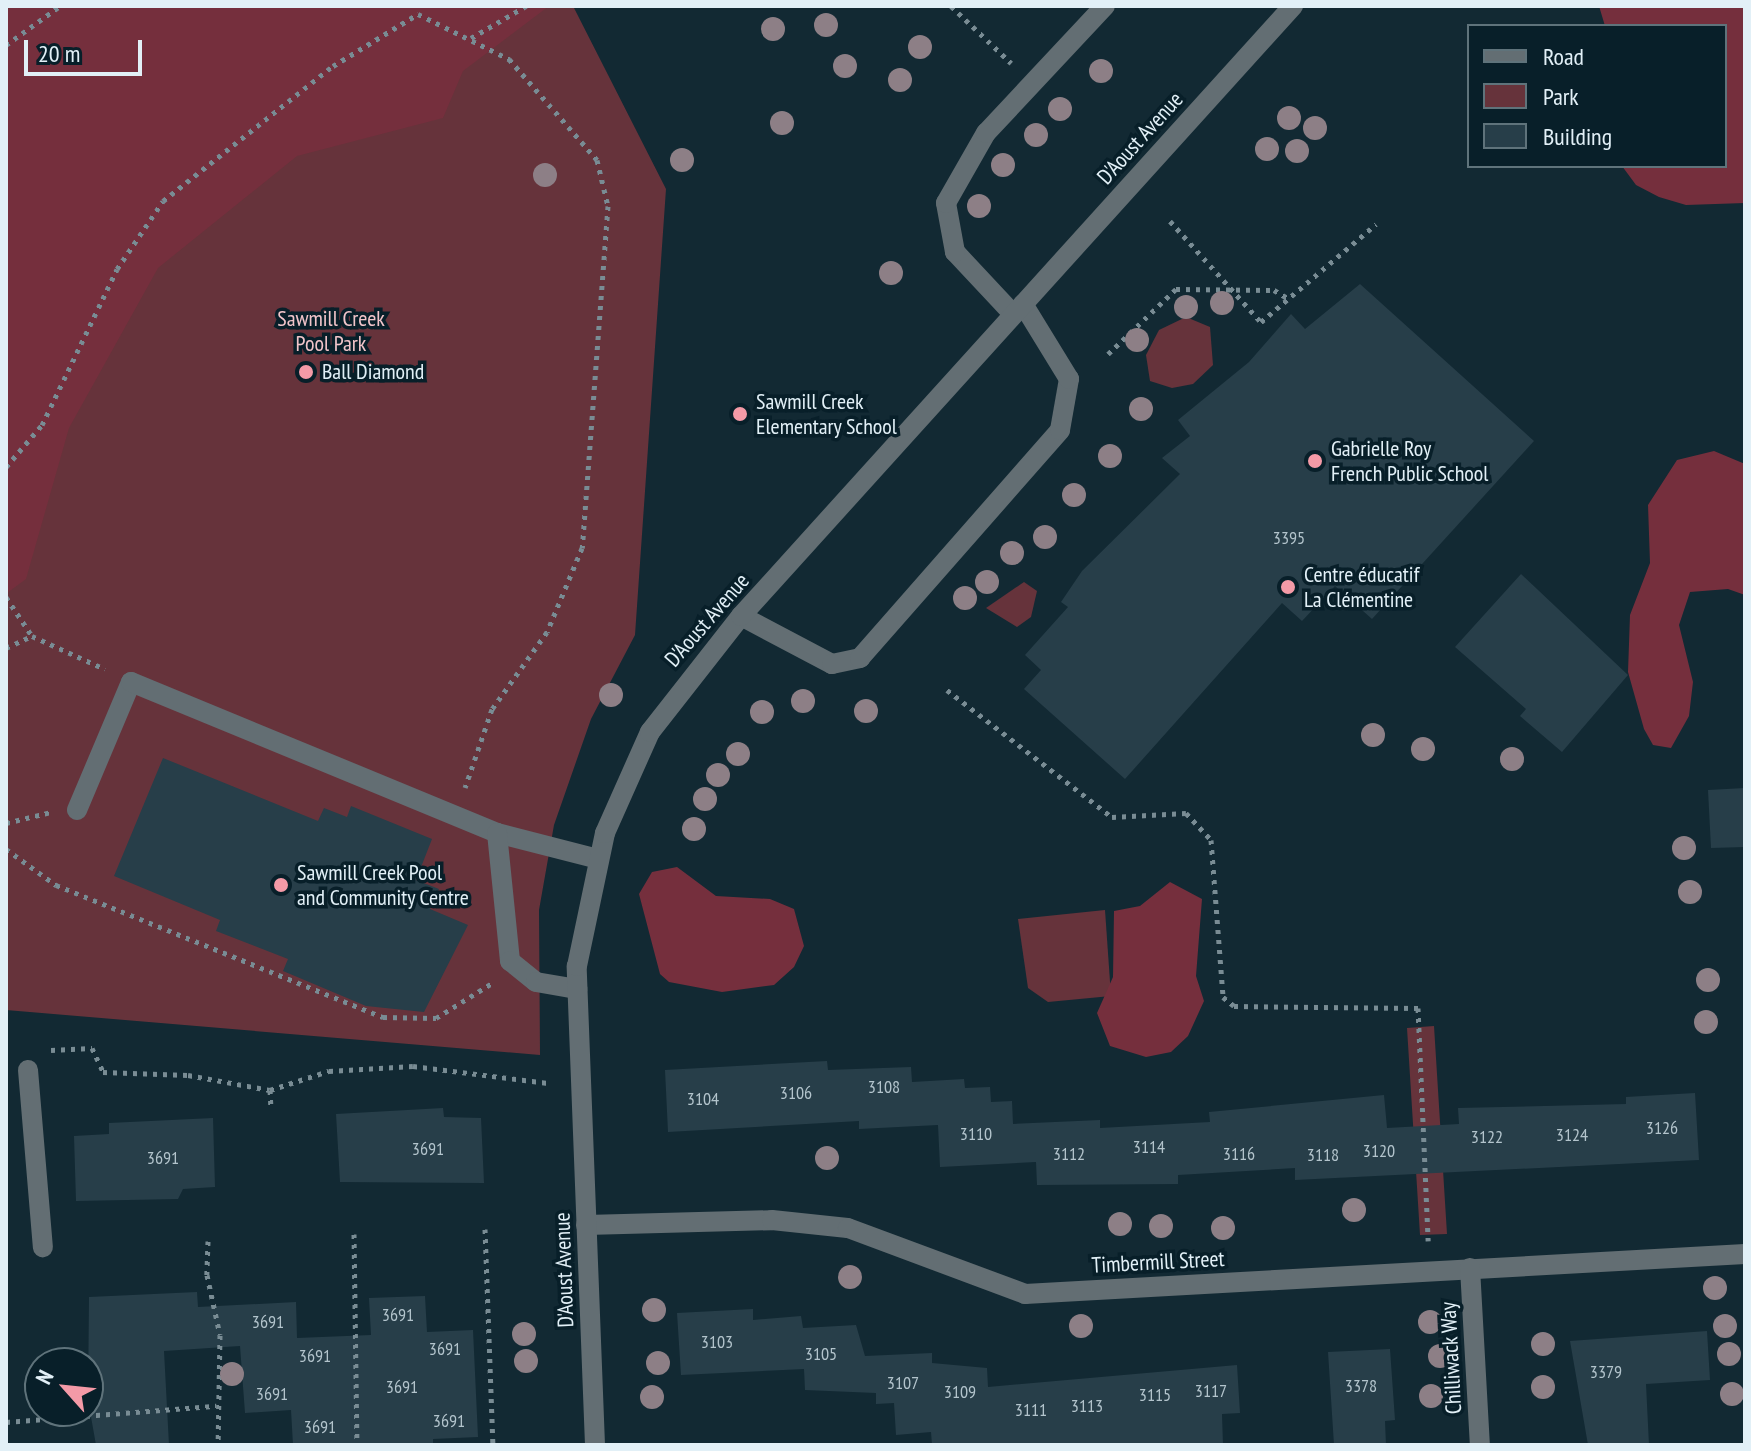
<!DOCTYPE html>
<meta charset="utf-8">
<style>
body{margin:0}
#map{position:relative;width:1751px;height:1451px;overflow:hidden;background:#122933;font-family:"PT Sans Narrow",sans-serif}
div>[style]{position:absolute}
.green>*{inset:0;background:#66333b}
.forest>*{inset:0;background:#752f3d}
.building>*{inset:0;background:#273e49}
.path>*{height:5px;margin-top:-2.5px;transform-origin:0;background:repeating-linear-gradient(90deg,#798c94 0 4px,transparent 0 10px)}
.minor>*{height:20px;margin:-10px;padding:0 10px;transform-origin:10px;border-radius:10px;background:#636e73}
.trees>*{width:24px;height:24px;margin:-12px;border-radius:50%;background:#8d7f86}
.dots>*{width:22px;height:22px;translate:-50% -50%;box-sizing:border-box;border:4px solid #081f29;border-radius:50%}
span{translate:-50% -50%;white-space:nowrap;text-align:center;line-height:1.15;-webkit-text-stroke:7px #081f29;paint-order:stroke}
.number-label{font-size:18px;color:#b3c4cc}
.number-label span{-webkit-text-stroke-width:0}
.street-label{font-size:22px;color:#e2f0f7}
.park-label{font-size:22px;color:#f2c5ca}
.poi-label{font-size:22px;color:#e2f0f7}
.left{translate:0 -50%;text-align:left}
.frame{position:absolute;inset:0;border:8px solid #e2f0f7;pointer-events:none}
.legend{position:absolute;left:1467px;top:24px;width:260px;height:144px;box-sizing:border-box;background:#081f29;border:2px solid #5f737b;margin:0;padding:10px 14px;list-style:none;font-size:24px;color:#e2f0f7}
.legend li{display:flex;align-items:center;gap:16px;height:40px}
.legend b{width:40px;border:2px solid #5f737b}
.north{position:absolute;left:24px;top:1347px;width:80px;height:80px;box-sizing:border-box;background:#081f29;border:2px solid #5f737b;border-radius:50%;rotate:297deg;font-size:22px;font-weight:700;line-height:32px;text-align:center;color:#e2f0f7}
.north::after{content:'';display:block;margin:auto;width:28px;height:36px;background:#f49aa7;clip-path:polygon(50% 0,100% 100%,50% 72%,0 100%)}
.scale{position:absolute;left:24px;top:40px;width:118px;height:36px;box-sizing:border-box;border:4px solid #e2f0f7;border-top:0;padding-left:10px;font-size:24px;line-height:28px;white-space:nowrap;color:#e2f0f7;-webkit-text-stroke:6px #081f29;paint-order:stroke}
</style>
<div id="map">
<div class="green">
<div style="clip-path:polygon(6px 6px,573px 6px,666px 189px,635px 635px,591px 719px,554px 825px,539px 910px,540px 1055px,6px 1010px)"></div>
<div style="clip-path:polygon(1186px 317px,1210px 327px,1213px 365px,1193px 384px,1172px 388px,1150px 381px,1146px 355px,1159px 330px)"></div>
<div style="clip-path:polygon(1024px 582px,1037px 591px,1031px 617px,1017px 627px,986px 608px)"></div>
<div style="clip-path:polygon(1105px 910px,1111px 996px,1048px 1002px,1028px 988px,1018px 919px)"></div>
<div style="clip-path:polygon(1434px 1026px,1447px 1234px,1420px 1235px,1407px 1028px)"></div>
</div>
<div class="forest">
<div style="clip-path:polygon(6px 6px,549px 6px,463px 71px,443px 118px,297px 156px,158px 268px,69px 428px,26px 579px,7px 593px)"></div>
<div style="clip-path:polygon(1599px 6px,1745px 6px,1745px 203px,1686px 205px,1659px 197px,1636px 185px,1622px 166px,1725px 166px,1725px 26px,1605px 26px)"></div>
<div style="clip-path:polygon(1714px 451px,1745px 464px,1745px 595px,1728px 589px,1690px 592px,1679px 625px,1693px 682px,1689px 716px,1671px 748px,1653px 745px,1644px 729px,1628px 672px,1630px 615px,1650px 563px,1648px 505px,1677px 460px)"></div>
<div style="clip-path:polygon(677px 867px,716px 896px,770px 899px,794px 909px,804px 946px,794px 967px,774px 985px,722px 992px,669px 982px,660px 974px,639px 894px,652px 872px)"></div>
<div style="clip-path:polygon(1170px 882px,1202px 899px,1196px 976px,1204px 1001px,1188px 1036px,1171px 1052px,1146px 1057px,1110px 1046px,1097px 1013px,1113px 977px,1114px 911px,1140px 906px)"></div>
</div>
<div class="building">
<div style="clip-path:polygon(1360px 284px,1534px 441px,1372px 619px,1335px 586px,1302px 621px,1282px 603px,1125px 779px,1024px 689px,1041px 670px,1025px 655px,1068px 607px,1061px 602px,1082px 571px,1180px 474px,1162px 458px,1190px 436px,1178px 420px,1249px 362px,1291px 314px,1305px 329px)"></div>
<div style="clip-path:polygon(1521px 574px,1628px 675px,1562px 752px,1520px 716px,1526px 709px,1455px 647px)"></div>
<div style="clip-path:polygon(163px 758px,318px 821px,324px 808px,347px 817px,351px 806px,432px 839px,416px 880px,439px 889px,430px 909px,468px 925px,424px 1012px,366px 1006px,283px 971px,288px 959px,216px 931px,220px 920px,114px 876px)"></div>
<div style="clip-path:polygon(1745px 788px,1745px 847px,1711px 848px,1708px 790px)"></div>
<div style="clip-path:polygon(827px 1061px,828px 1070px,911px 1067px,912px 1082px,964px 1079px,965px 1088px,990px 1087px,991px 1102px,1012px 1101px,1013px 1124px,1100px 1120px,1100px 1128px,1210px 1122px,1209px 1112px,1384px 1095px,1387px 1128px,1459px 1124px,1458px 1108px,1626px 1104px,1626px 1097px,1695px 1093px,1699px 1160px,1295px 1180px,1295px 1168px,1178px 1175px,1178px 1184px,1037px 1185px,1036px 1162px,940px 1167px,938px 1125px,859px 1129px,859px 1121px,668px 1132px,665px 1070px)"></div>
<div style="clip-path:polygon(443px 1108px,444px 1117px,481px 1118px,484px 1183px,340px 1182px,336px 1114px)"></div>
<div style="clip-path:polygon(213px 1118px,215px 1187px,183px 1189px,178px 1199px,76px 1201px,74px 1136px,109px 1134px,109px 1123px)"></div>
<div style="clip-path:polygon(197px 1292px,198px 1307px,296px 1302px,297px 1338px,371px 1335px,369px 1298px,425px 1296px,427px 1332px,473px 1330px,478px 1437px,433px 1439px,433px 1445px,293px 1445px,291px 1410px,245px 1413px,240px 1346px,164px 1351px,169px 1445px,96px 1445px,88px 1400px,89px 1297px)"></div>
<div style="clip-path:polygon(753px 1309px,753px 1320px,801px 1316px,803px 1328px,856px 1325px,865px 1356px,932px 1353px,932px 1363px,987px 1368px,988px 1387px,1237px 1365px,1240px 1413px,1222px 1414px,1223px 1445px,932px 1445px,931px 1432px,896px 1435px,894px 1403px,876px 1404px,876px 1393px,805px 1390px,804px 1369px,681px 1375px,677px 1313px)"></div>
<div style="clip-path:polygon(1707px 1331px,1710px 1380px,1646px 1384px,1649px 1445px,1588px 1445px,1570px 1341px)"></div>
<div style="clip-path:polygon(1390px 1349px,1395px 1420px,1385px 1421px,1386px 1445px,1334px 1445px,1328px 1352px)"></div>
</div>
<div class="path">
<div style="left:951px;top:6px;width:83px;rotate:43.5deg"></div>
<div style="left:471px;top:38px;width:64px;rotate:-30.2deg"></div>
<div style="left:6px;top:45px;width:67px;rotate:-35.8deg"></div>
<div style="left:1170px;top:221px;width:136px;rotate:48deg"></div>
<div style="left:1261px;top:322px;width:151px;rotate:-40.4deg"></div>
<div style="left:1108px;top:354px;width:94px;rotate:-43.7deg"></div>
<div style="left:1176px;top:289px;width:98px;rotate:0.6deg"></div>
<div style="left:1274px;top:290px;width:17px;rotate:31deg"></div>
<div style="left:6px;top:467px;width:55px;rotate:-49.4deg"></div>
<div style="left:42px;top:425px;width:173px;rotate:-64.3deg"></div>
<div style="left:117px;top:269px;width:82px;rotate:-55.9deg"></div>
<div style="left:163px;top:201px;width:217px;rotate:-38.5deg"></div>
<div style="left:333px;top:66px;width:100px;rotate:-31.5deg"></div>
<div style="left:418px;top:14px;width:102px;rotate:26.3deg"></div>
<div style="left:509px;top:59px;width:134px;rotate:48.9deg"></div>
<div style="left:597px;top:160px;width:47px;rotate:76.6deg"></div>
<div style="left:608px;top:206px;width:343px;rotate:94.3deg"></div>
<div style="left:582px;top:548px;width:91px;rotate:112.6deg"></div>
<div style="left:547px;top:632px;width:95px;rotate:125.5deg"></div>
<div style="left:492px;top:709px;width:83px;rotate:108.9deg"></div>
<div style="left:6px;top:597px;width:47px;rotate:56.3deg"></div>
<div style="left:32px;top:636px;width:80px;rotate:24.3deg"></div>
<div style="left:6px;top:648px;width:29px;rotate:-25deg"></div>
<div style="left:947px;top:690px;width:208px;rotate:37.6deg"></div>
<div style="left:1112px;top:817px;width:74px;rotate:-3.1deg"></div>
<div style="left:1186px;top:813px;width:37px;rotate:47deg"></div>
<div style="left:1211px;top:840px;width:157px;rotate:85.6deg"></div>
<div style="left:1223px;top:997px;width:14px;rotate:39deg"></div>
<div style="left:1234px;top:1006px;width:184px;rotate:0.6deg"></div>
<div style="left:1418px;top:1008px;width:233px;rotate:87.5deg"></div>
<div style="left:6px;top:823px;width:46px;rotate:-13.7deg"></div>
<div style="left:6px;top:849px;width:62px;rotate:35.8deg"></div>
<div style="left:56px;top:885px;width:353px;rotate:22deg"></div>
<div style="left:383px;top:1017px;width:53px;rotate:1.1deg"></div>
<div style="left:436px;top:1018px;width:66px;rotate:-32deg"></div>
<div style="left:51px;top:1050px;width:41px;rotate:-2.8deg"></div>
<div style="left:92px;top:1048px;width:26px;rotate:65deg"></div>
<div style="left:103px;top:1072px;width:85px;rotate:2deg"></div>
<div style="left:188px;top:1075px;width:83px;rotate:10.4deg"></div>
<div style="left:270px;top:1090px;width:62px;rotate:-17.9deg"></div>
<div style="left:329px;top:1071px;width:84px;rotate:-3.4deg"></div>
<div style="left:413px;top:1066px;width:136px;rotate:7.2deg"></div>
<div style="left:270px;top:1090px;width:18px;rotate:87deg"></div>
<div style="left:485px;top:1229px;width:216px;rotate:87.9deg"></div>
<div style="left:354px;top:1234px;width:211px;rotate:89.2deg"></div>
<div style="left:208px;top:1241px;width:34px;rotate:92deg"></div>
<div style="left:207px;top:1275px;width:61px;rotate:77.8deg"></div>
<div style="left:220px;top:1335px;width:110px;rotate:91deg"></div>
<div style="left:6px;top:1422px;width:211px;rotate:-4.4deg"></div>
</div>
<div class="minor">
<div style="left:1013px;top:314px;width:85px;rotate:-133.1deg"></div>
<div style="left:955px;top:252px;width:50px;rotate:-100.4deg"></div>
<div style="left:946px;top:203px;width:81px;rotate:-60.3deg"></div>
<div style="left:986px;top:133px;width:174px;rotate:-46.9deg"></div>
<div style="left:741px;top:616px;width:103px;rotate:27.8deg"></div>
<div style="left:832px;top:664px;width:29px;rotate:-12deg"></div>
<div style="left:860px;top:658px;width:303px;rotate:-48.7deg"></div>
<div style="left:1060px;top:430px;width:52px;rotate:-80deg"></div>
<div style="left:1069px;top:379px;width:88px;rotate:-121.5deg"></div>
<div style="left:77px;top:810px;width:139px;rotate:-67.1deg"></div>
<div style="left:131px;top:682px;width:396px;rotate:22.4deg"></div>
<div style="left:497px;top:833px;width:104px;rotate:14.4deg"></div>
<div style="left:497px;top:833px;width:129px;rotate:84.2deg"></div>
<div style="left:510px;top:961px;width:33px;rotate:39deg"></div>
<div style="left:536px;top:982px;width:42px;rotate:9.7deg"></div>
<div style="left:28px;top:1070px;width:178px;rotate:85.2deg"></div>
<div style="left:586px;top:1225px;width:186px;rotate:-1.5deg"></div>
<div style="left:772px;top:1220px;width:76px;rotate:6deg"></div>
<div style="left:848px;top:1228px;width:189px;rotate:20.4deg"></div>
<div style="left:1025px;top:1294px;width:721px;rotate:-3.18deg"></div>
<div style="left:1470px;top:1268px;width:177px;rotate:86.8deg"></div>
<div style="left:595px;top:1445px;width:479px;rotate:-92.2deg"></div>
<div style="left:577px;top:966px;width:136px;rotate:-78.1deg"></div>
<div style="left:605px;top:833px;width:111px;rotate:-66deg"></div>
<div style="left:650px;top:732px;width:147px;rotate:-51.9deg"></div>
<div style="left:741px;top:616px;width:823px;rotate:-47.86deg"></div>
</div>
<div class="trees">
<div style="left:826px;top:25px"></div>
<div style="left:773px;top:29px"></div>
<div style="left:920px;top:47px"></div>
<div style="left:845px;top:66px"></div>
<div style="left:1101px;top:71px"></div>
<div style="left:900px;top:80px"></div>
<div style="left:1060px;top:109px"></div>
<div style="left:1289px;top:118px"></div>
<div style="left:782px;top:123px"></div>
<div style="left:1315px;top:128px"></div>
<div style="left:1036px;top:135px"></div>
<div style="left:1267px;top:149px"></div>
<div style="left:1297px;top:151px"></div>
<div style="left:682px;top:160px"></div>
<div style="left:1003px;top:165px"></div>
<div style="left:545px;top:175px"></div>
<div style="left:979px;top:206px"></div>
<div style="left:891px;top:273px"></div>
<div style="left:1222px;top:303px"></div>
<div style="left:1186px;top:307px"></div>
<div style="left:1137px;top:340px"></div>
<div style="left:1141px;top:409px"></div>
<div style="left:1110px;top:456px"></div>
<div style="left:1074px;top:495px"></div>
<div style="left:1045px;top:537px"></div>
<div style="left:1012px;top:553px"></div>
<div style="left:987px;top:582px"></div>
<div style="left:965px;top:598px"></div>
<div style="left:611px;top:695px"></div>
<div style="left:803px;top:701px"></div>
<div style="left:866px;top:711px"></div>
<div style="left:762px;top:712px"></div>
<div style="left:1373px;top:735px"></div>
<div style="left:1423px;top:749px"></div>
<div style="left:738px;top:754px"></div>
<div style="left:1512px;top:759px"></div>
<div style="left:718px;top:775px"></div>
<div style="left:705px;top:799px"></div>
<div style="left:694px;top:829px"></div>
<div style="left:1684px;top:848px"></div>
<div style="left:1690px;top:892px"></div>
<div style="left:1708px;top:980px"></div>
<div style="left:1706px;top:1022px"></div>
<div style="left:827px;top:1158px"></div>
<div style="left:1354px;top:1210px"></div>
<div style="left:1120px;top:1224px"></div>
<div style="left:1161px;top:1226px"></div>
<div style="left:1223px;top:1228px"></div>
<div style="left:850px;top:1277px"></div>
<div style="left:1715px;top:1288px"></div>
<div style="left:654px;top:1310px"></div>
<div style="left:1430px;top:1322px"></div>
<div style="left:1081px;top:1326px"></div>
<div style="left:1725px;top:1326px"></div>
<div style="left:524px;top:1334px"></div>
<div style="left:1543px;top:1344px"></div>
<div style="left:1729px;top:1354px"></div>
<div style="left:1440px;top:1356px"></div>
<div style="left:526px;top:1361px"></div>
<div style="left:658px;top:1363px"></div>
<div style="left:232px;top:1374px"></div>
<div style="left:1543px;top:1387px"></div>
<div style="left:1732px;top:1394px"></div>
<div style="left:1431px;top:1396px"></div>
<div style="left:652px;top:1397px"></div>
</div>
<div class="dots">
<div style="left:306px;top:372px;background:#f49aa7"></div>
<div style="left:740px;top:414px;background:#f49aa7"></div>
<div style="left:1315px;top:461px;background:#f49aa7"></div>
<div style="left:1288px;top:587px;background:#f49aa7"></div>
<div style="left:281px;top:885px;background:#f49aa7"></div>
</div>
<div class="number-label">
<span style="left:1289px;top:538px">3395</span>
<span style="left:884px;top:1087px">3108</span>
<span style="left:796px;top:1093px">3106</span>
<span style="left:703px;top:1099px">3104</span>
<span style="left:1662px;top:1128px">3126</span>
<span style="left:976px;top:1134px">3110</span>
<span style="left:1572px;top:1135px">3124</span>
<span style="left:1487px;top:1137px">3122</span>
<span style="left:1149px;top:1147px">3114</span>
<span style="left:428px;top:1149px">3691</span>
<span style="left:1379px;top:1151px">3120</span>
<span style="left:1069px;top:1154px">3112</span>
<span style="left:1239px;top:1154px">3116</span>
<span style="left:1323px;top:1155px">3118</span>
<span style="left:163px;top:1158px">3691</span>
<span style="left:398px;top:1315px">3691</span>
<span style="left:268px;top:1322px">3691</span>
<span style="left:717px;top:1342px">3103</span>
<span style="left:445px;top:1349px">3691</span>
<span style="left:821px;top:1354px">3105</span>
<span style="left:315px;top:1356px">3691</span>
<span style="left:1606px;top:1372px">3379</span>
<span style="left:903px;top:1383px">3107</span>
<span style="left:1361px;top:1386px">3378</span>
<span style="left:402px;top:1387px">3691</span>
<span style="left:1211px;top:1391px">3117</span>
<span style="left:960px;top:1392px">3109</span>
<span style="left:272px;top:1394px">3691</span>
<span style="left:1155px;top:1395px">3115</span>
<span style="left:1087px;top:1406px">3113</span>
<span style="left:1031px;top:1410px">3111</span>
<span style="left:449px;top:1421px">3691</span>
<span style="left:320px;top:1427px">3691</span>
</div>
<div class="street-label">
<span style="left:1140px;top:138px;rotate:-48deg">D'Aoust Avenue</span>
<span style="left:707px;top:620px;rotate:-49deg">D'Aoust Avenue</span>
<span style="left:1158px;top:1262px;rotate:-3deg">Timbermill Street</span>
<span style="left:564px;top:1270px;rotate:-92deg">D'Aoust Avenue</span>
<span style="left:1451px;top:1358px;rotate:-93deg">Chilliwack Way</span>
</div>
<div class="park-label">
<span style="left:331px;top:331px">Sawmill Creek<br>Pool Park</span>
</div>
<div class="poi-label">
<span class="left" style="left:322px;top:372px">Ball Diamond</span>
<span class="left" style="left:756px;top:414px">Sawmill Creek<br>Elementary School</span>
<span class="left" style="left:1331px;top:461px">Gabrielle Roy<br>French Public School</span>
<span class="left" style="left:1304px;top:587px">Centre éducatif<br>La Clémentine</span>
<span class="left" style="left:297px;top:885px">Sawmill Creek Pool<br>and Community Centre</span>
</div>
<div class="frame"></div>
<ul class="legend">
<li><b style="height:10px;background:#636e73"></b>Road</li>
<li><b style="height:22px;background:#66333b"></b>Park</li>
<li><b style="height:22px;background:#273e49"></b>Building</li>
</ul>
<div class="north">N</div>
<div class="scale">20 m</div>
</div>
